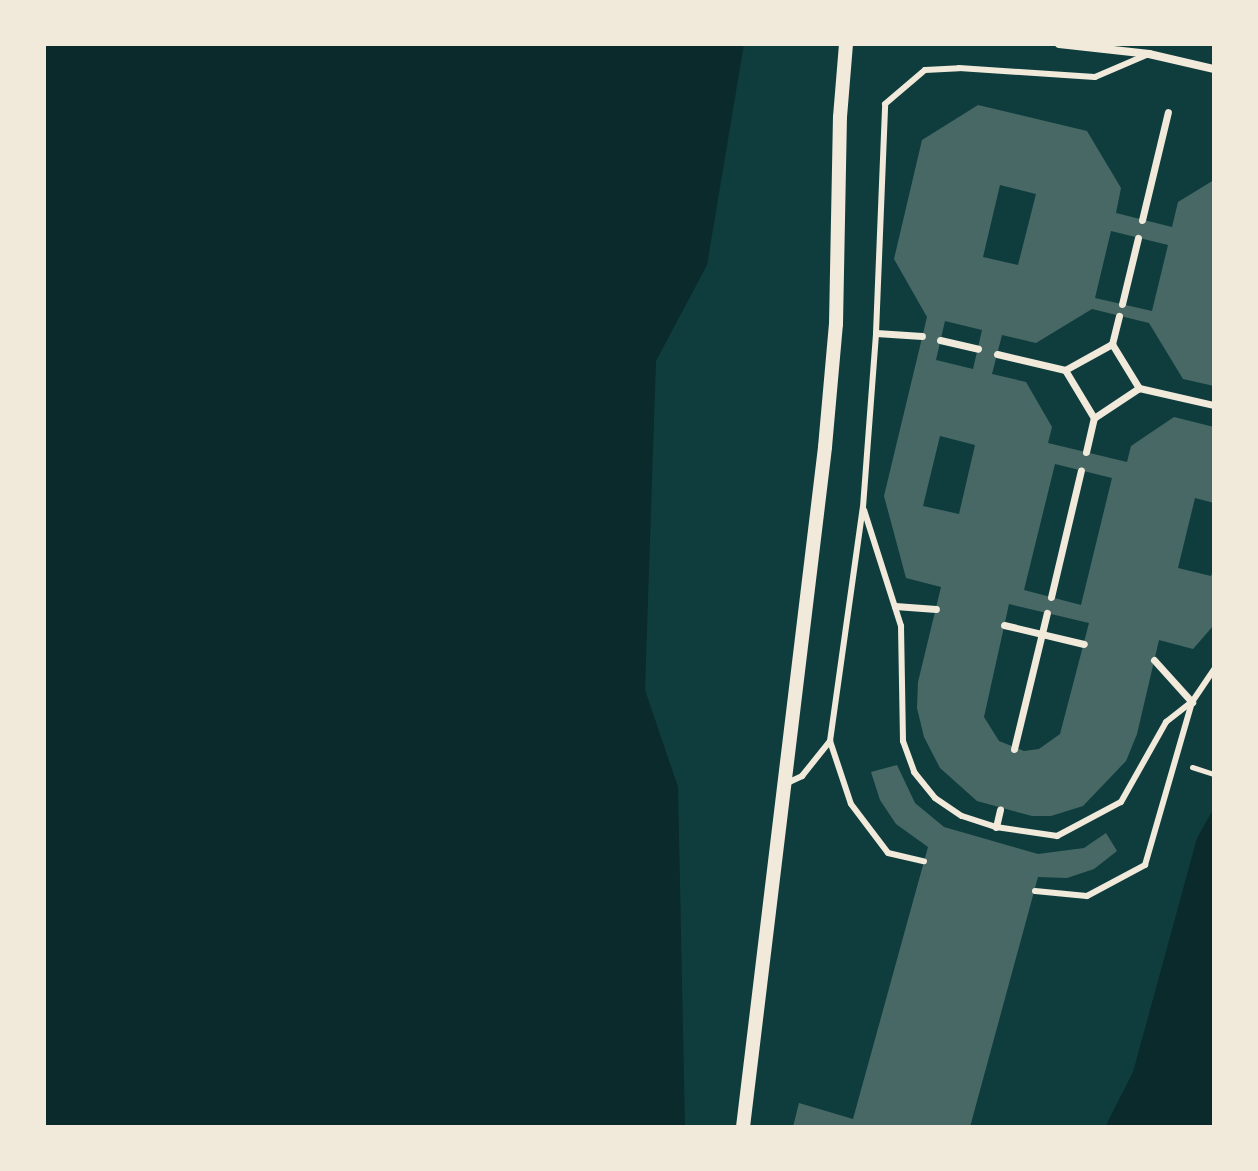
<!DOCTYPE html>
<style>
body{margin:0}
#map{position:relative;width:1258px;height:1171px;overflow:hidden;background:#0f3d3e;font-family:"DejaVu Sans",sans-serif}
div>[style]{position:absolute}
.water>*{inset:0;background:#0a2a2b}
.building>*{inset:0;background:#486865}
.path>*{height:5px;margin:-2.5px;padding:0 2.5px;transform-origin:2.5px;border-radius:2.5px;background:#f1e9da}
.service>*{height:6px;margin:-3px;padding:0 3px;transform-origin:3px;border-radius:3px;background:#f1e9da}
.pedestrian>*{height:7px;margin:-3.5px;padding:0 3.5px;transform-origin:3.5px;border-radius:3.5px;background:#f1e9da}
.minor>*{height:8px;margin:-4px;padding:0 4px;transform-origin:4px;border-radius:4px;background:#f1e9da}
.tertiary>*{height:14px;margin:-7px;padding:0 7px;transform-origin:7px;border-radius:7px;background:#f1e9da}
span{translate:-50% -50%;white-space:nowrap;text-align:center;line-height:1.15;-webkit-text-stroke:6px #f1e9da;paint-order:stroke}
.frame{position:absolute;inset:0;border:46px solid #f1e9da;pointer-events:none}
</style>
<div id="map">
<div class="water">
<div style="clip-path:polygon(44px 44px,744px 44px,707px 265px,656px 361px,645px 690px,678px 787px,685px 1127px,44px 1127px)"></div>
<div style="clip-path:polygon(1214px 808px,1214px 1127px,1105px 1127px,1133px 1072px,1197px 838px)"></div>
</div>
<div class="building">
<div style="clip-path:polygon(evenodd,978px 105px,1087px 131px,1121px 188px,1116px 213px,1172px 227px,1178px 202px,1214px 180px,1214px 386px,1183px 379px,1149px 323px,1092px 309px,1036px 343px,1002px 335px,992px 374px,1026px 382px,1052px 427px,1048px 443px,1127px 462px,1131px 446px,1174px 417px,1214px 427px,1214px 503px,1195px 498px,1178px 568px,1211px 576px,1214px 567px,1214px 625px,1193px 649px,1159px 640px,1137px 734px,1126px 761px,1083px 806px,1051px 816px,1032px 816px,977px 801px,940px 768px,924px 737px,917px 708px,918px 682px,941px 587px,906px 578px,884px 496px,927px 317px,894px 259px,922px 140px,978px 105px,1000px 185px,1036px 194px,1018px 265px,983px 257px,1000px 185px,978px 105px,1111px 231px,1168px 245px,1152px 311px,1095px 298px,1111px 231px,978px 105px,945px 321px,982px 330px,973px 369px,936px 360px,945px 321px,978px 105px,940px 436px,975px 445px,959px 514px,923px 506px,940px 436px,978px 105px,1055px 464px,1112px 478px,1081px 605px,1024px 590px,1055px 464px,978px 105px,1009px 604px,1089px 623px,1060px 734px,1039px 749px,1024px 751px,999px 741px,984px 717px,1009px 604px)"></div>
<div style="clip-path:polygon(897px 765px,915px 803px,944px 827px,1038px 854px,1084px 848px,1106px 833px,1117px 851px,1094px 869px,1067px 878px,1038px 877px,970px 1127px,793px 1127px,799px 1103px,853px 1119px,928px 847px,896px 824px,880px 800px,871px 772px)"></div>
</div>
<div class="path">
<div style="left:1192px;top:767px;width:23px;rotate:18deg"></div>
</div>
<div class="service">
<div style="left:864px;top:510px;width:122px;rotate:72.3deg"></div>
<div style="left:901px;top:626px;width:115px;rotate:89deg"></div>
<div style="left:903px;top:741px;width:33px;rotate:70deg"></div>
<div style="left:914px;top:772px;width:33px;rotate:51deg"></div>
<div style="left:935px;top:798px;width:32px;rotate:34deg"></div>
<div style="left:962px;top:816px;width:36px;rotate:18deg"></div>
<div style="left:996px;top:827px;width:62px;rotate:8.4deg"></div>
<div style="left:1057px;top:836px;width:72px;rotate:-28deg"></div>
<div style="left:1121px;top:802px;width:92px;rotate:-60.6deg"></div>
<div style="left:1166px;top:722px;width:33px;rotate:-38deg"></div>
<div style="left:830px;top:741px;width:66px;rotate:71.6deg"></div>
<div style="left:851px;top:804px;width:61px;rotate:52.9deg"></div>
<div style="left:888px;top:853px;width:37px;rotate:13deg"></div>
<div style="left:785px;top:784px;width:19px;rotate:-25deg"></div>
<div style="left:802px;top:776px;width:45px;rotate:-51.3deg"></div>
<div style="left:830px;top:741px;width:236px;rotate:-82deg"></div>
<div style="left:863px;top:507px;width:174px;rotate:-85.7deg"></div>
<div style="left:876px;top:333px;width:229px;rotate:-87.7deg"></div>
<div style="left:885px;top:104px;width:52px;rotate:-40.4deg"></div>
<div style="left:925px;top:70px;width:34px;rotate:-3deg"></div>
<div style="left:959px;top:68px;width:136px;rotate:3.8deg"></div>
<div style="left:1095px;top:77px;width:59px;rotate:-23.1deg"></div>
<div style="left:1035px;top:891px;width:52px;rotate:5.5deg"></div>
<div style="left:1087px;top:896px;width:66px;rotate:-28.1deg"></div>
<div style="left:1145px;top:865px;width:170px;rotate:-73.9deg"></div>
<div style="left:1192px;top:702px;width:40px;rotate:-56deg"></div>
</div>
<div class="pedestrian">
<div style="left:1142px;top:220px;width:111px;rotate:-76.5deg"></div>
<div style="left:1122px;top:304px;width:68px;rotate:-76.4deg"></div>
<div style="left:876px;top:333px;width:46px;rotate:3.7deg"></div>
<div style="left:940px;top:340px;width:39px;rotate:13deg"></div>
<div style="left:1112px;top:344px;width:29px;rotate:-76deg"></div>
<div style="left:997px;top:354px;width:70px;rotate:13.2deg"></div>
<div style="left:1065px;top:370px;width:54px;rotate:-29deg"></div>
<div style="left:1112px;top:344px;width:52px;rotate:58.5deg"></div>
<div style="left:1139px;top:388px;width:54px;rotate:146.3deg"></div>
<div style="left:1094px;top:418px;width:56px;rotate:-121.1deg"></div>
<div style="left:1139px;top:388px;width:77px;rotate:12.8deg"></div>
<div style="left:1086px;top:452px;width:35px;rotate:-77deg"></div>
<div style="left:1051px;top:597px;width:130px;rotate:-76.7deg"></div>
<div style="left:895px;top:606px;width:41px;rotate:4.2deg"></div>
<div style="left:1004px;top:625px;width:82px;rotate:13.4deg"></div>
<div style="left:1154px;top:660px;width:57px;rotate:47.9deg"></div>
<div style="left:1014px;top:749px;width:140px;rotate:-76.4deg"></div>
<div style="left:996px;top:827px;width:18px;rotate:-77deg"></div>
</div>
<div class="minor">
<div style="left:1059px;top:44px;width:91px;rotate:6.3deg"></div>
<div style="left:1149px;top:54px;width:67px;rotate:13deg"></div>
</div>
<div class="tertiary">
<div style="left:743px;top:1127px;width:685px;rotate:-83.12deg"></div>
<div style="left:825px;top:447px;width:123px;rotate:-84.9deg"></div>
<div style="left:836px;top:324px;width:207px;rotate:-88.9deg"></div>
<div style="left:840px;top:117px;width:73px;rotate:-85.3deg"></div>
</div>
<div class="frame"></div>
</div>
